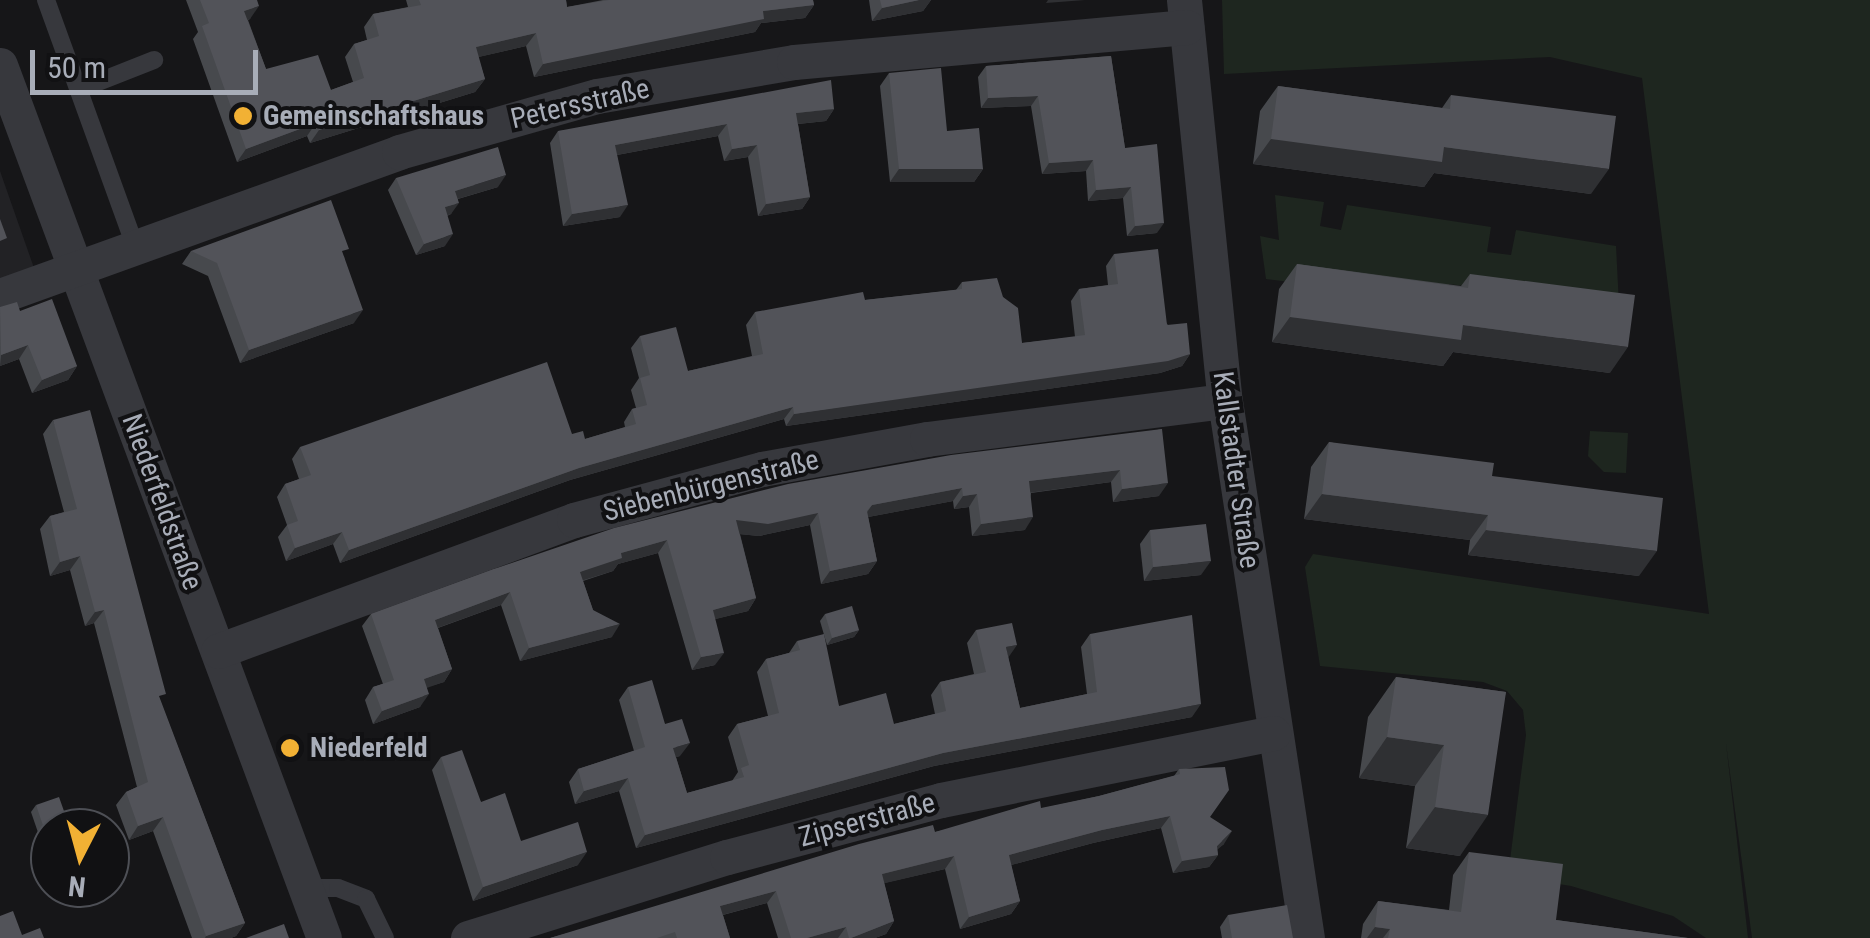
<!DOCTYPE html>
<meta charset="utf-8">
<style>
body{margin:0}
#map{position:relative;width:1870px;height:938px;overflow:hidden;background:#161618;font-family:"Roboto Condensed",sans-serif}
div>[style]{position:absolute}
.built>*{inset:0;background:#222225}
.green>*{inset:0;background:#1e261f}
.lane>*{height:18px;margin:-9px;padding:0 9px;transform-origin:9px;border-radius:9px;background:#37383d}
.street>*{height:35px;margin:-17.5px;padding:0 17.5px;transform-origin:17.5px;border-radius:17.5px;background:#37383d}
.wall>*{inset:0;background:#47494d}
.shaded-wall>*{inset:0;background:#2f3033}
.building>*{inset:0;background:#525359}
.dots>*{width:28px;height:28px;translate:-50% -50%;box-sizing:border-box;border:5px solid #111113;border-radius:50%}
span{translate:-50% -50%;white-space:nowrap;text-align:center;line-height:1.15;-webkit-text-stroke:8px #111113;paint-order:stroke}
.street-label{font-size:28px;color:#a8adb8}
.poi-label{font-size:28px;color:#a8adb8;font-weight:700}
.left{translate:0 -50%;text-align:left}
.north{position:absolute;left:30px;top:808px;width:100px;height:100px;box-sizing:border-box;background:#111113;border:2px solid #4d4f55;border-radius:50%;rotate:186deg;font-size:28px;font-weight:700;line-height:40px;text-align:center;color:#a8adb8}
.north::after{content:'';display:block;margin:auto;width:35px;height:45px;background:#f2b134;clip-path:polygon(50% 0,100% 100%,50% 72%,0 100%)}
.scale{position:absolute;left:30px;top:50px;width:228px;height:45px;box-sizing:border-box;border:5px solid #a8adb8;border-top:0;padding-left:12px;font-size:30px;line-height:35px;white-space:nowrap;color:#a8adb8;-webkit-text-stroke:8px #111113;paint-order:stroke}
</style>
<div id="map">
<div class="built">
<div style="clip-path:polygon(0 171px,34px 268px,0 281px)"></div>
</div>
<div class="green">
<div style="clip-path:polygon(1222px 0,1870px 0,1870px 938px,1752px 938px,1726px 743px,1748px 938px,1706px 938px,1673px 916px,1571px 886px,1508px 876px,1526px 735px,1523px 710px,1507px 691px,1483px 682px,1320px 666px,1305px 567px,1313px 554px,1709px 614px,1642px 78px,1550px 57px,1224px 74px)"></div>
<div style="clip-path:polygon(1275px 195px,1324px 202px,1320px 226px,1341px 230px,1347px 205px,1491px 227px,1487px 252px,1511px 255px,1516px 230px,1616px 246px,1619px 305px,1449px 284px,1443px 301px,1266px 279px,1260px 236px,1279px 240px)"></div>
<div style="clip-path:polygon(1590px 431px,1628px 433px,1626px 473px,1604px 472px,1588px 456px)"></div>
</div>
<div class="lane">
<div style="left:46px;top:0;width:262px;rotate:70.1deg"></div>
<div style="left:78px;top:90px;width:82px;rotate:-21.5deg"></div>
<div style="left:305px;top:888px;width:33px"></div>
<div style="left:338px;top:888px;width:30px;rotate:21deg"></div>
<div style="left:366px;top:899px;width:43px;rotate:64deg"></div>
</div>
<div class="street">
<div style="left:1184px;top:0;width:403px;rotate:84.2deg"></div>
<div style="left:1225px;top:401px;width:543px;rotate:81.32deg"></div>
<div style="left:0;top:65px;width:931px;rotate:69.64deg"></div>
<div style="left:0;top:296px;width:424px;rotate:-19.8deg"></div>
<div style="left:399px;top:152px;width:206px;rotate:-15.8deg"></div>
<div style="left:597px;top:96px;width:200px;rotate:-9.8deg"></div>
<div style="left:794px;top:62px;width:394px;rotate:-5.1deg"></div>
<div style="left:218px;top:651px;width:379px;rotate:-20.2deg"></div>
<div style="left:574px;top:520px;width:195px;rotate:-15.2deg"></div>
<div style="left:762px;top:469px;width:168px;rotate:-10.3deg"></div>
<div style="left:927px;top:439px;width:300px;rotate:-7.3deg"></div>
<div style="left:468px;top:938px;width:271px;rotate:-17.4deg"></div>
<div style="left:727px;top:857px;width:221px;rotate:-14.9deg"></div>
<div style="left:941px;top:800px;width:339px;rotate:-11.4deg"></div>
</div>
<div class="wall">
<div style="clip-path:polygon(186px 0,257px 0,250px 19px,248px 20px,266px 69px,331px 90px,353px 82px,345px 57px,354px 44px,367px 40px,364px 27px,373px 14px,408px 7px,406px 0,566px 0,567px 7px,603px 0,813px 0,814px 5px,805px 18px,761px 23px,755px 32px,534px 77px,526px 46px,478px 57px,485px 79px,475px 92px,310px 143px,307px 136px,237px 162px,193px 39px,198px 32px)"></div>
<div style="clip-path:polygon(869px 0,931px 0,923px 11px,872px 21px)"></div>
<div style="clip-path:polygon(1111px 56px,1125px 148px,1157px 233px,1127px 236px,1123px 198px,1088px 201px,1086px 171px,1042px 174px,1031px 106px,981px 108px,978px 77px,986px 66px)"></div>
<div style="clip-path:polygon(889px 73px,983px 169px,974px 182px,890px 182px,880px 86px)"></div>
<div style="clip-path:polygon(1278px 86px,1442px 108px,1451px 95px,1591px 194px,1434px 173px,1424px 187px,1253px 164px,1260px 111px)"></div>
<div style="clip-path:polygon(834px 109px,826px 121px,798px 124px,810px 197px,802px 209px,758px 216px,748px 157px,724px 161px,718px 136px,617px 155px,620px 217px,563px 226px,550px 143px,558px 131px)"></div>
<div style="clip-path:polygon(396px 178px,498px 187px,458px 199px,451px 214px,447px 216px,445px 246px,416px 255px,388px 190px)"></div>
<div style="clip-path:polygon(191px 251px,344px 256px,354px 323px,240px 363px,208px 276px,182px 264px)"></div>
<div style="clip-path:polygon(1114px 254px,1190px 354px,1182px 366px,1160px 373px,786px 426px,784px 419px,570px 480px,340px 563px,333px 544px,286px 561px,278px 537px,287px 525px,277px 497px,285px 484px,299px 479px,292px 459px,300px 447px,572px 434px,585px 439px,625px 427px,624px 422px,632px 409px,636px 408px,631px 390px,639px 378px,631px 348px,640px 336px,688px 371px,752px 356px,746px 325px,755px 312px,956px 290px,962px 282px,1003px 297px,1022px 343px,1075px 337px,1071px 301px,1079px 289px,1108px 285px,1106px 266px)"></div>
<div style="clip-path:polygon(1297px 264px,1461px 286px,1470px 274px,1610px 373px,1453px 352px,1443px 366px,1272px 342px,1279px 289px)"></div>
<div style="clip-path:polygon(0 307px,20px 311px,77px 366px,68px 380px,32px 393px,19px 359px,0 366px)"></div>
<div style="clip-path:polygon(53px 420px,245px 923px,236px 936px,231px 938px,192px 938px,153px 831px,129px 840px,116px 805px,126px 792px,137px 787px,94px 623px,85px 626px,70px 570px,50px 576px,40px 529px,50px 516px,64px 512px,43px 434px)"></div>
<div style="clip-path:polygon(1162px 429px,1159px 496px,1113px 502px,1111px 482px,1031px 493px,1025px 530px,972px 536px,969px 507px,954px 509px,953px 501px,868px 517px,877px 561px,868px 574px,821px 584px,810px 525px,759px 536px,740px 534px,756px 598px,748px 611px,715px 619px,715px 665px,692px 670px,658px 553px,618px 564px,613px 571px,583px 581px,593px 610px,612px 637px,520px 661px,501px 605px,438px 628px,452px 669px,444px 682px,427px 687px,420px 707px,373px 724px,365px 700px,373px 687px,383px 684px,362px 626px,371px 614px,494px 569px)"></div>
<div style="clip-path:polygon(1329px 442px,1492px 476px,1639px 576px,1468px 555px,1470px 540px,1304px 519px,1311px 467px)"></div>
<div style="clip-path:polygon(1150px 530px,1201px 575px,1144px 581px,1140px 544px)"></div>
<div style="clip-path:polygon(825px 614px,859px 630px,854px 637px,827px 645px,820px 621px)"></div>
<div style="clip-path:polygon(976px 630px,1008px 657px,1020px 708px,1087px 694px,1081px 647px,1090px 634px,1192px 717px,934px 766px,636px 848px,619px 791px,575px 804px,569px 782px,578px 769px,634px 751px,619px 700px,628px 687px,665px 724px,680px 756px,676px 757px,687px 793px,732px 781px,738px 772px,728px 737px,737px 724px,768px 716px,757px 672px,766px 659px,789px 653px,797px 641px,839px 706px,894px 724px,935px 714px,931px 695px,940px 682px,974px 674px,967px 643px)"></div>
<div style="clip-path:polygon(1396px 677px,1506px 692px,1460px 856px,1406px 848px,1415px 786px,1359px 778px,1368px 717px)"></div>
<div style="clip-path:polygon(441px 757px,481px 802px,521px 841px,578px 865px,473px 901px,432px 770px)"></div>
<div style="clip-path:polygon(1179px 769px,1210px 817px,1224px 844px,1217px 849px,1218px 855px,1209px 867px,1173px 873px,1161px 828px,1093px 843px,1011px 865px,1020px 901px,1011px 914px,960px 929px,945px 869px,884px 883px,894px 921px,886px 934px,875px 938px,778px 938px,767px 903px,723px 915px,730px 938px,550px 938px,935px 832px,1099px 796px,1174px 776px)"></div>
<div style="clip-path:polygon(36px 805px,50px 828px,50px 844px,43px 847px,31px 812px)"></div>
<div style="clip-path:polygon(1469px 852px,1556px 920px,1688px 938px,1361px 938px,1363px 924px,1378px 901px,1449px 910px,1453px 875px)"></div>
<div style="clip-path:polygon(1228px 915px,1293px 938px,1222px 938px,1220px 927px)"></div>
</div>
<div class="shaded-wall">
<div style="clip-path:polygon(919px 0,931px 0,923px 11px,872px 21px,882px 8px)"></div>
<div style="clip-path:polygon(1048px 0,1085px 0,1046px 3px)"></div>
<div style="clip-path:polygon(814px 5px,805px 18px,761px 23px,755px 32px,534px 77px,543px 64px,763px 11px)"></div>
<div style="clip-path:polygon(259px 6px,250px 19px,235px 24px,244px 11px)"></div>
<div style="clip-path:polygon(536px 33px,526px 46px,466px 60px,476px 47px)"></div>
<div style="clip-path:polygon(485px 79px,475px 92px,310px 143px,319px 130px)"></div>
<div style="clip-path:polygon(1038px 96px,1031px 106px,981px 108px,988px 98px)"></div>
<div style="clip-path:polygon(834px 109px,826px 121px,788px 125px,796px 113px)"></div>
<div style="clip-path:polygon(316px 123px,307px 136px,237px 162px,246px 149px)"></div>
<div style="clip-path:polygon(727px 124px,718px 136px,606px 157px,615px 145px)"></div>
<div style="clip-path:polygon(1271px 139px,1444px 147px,1609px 169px,1591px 194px,1434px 173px,1424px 187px,1253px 164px)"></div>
<div style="clip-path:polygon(757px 145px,748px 157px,724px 161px,732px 149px)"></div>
<div style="clip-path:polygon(1093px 160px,1086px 171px,1042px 174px,1049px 163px)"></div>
<div style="clip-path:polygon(899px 169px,983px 169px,974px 182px,890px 182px)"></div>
<div style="clip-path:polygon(506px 175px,498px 187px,447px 202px,455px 191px)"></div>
<div style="clip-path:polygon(1131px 187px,1123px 198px,1088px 201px,1096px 190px)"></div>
<div style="clip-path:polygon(810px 197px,802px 209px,758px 216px,766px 204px)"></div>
<div style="clip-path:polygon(459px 203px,451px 214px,437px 219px,445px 207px)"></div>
<div style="clip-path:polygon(628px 205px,620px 217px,563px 226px,572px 214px)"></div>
<div style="clip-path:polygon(1164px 223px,1157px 233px,1127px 236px,1135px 226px)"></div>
<div style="clip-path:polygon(453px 234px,445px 246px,416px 255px,424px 244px)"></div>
<div style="clip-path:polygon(363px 310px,354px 323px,240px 363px,249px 350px)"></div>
<div style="clip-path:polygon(1290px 317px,1463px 325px,1628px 347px,1610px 373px,1453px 352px,1443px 366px,1272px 342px)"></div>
<div style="clip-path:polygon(28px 345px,19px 359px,0 366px,1px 355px)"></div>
<div style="clip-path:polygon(1190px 354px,1182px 366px,1160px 373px,786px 426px,794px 414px)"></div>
<div style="clip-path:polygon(77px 366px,68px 380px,32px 393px,42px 380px)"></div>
<div style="clip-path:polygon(793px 407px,784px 419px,570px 480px,340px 563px,349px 550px,579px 468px)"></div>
<div style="clip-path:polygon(1120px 470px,1111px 482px,1020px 494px,1029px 481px)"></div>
<div style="clip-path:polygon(1168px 483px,1159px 496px,1113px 502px,1122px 489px)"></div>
<div style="clip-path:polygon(962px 488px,953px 501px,863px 518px,872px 505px)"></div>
<div style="clip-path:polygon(977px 494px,969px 507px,954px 509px,963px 496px)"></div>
<div style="clip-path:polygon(1322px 494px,1488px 515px,1470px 540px,1304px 519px)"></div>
<div style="clip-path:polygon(818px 513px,810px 525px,759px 536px,727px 533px,736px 520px)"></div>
<div style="clip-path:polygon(1033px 517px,1025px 530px,972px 536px,981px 524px)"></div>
<div style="clip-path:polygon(1486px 530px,1657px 551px,1639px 576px,1468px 555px)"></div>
<div style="clip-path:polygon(342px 532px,333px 544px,286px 561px,295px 548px)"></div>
<div style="clip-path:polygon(667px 540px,658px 553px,618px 564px,613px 571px,571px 584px,580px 572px,621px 553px)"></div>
<div style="clip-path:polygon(80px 556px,70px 570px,50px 576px,60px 562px)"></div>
<div style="clip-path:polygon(877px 561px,868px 574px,821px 584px,830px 571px)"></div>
<div style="clip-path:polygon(1211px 561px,1201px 575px,1144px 581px,1153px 567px)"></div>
<div style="clip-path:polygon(510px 592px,501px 605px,426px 632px,435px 620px)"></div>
<div style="clip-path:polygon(756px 598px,748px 611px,704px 622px,713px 610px)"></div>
<div style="clip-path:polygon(104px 610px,94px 623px,85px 626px,95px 612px)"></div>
<div style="clip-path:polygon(620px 624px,612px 637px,520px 661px,529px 648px)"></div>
<div style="clip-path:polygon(859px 630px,854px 637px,827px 645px,832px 638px)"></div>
<div style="clip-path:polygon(1017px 645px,1008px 658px,1006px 647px)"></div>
<div style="clip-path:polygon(724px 653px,715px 665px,692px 670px,701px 657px)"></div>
<div style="clip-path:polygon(452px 669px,444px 682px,415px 692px,424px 679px)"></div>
<div style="clip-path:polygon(429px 694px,420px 707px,373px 724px,382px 711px)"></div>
<div style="clip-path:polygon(1201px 704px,1192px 717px,934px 766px,636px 848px,645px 835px,943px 753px)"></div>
<div style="clip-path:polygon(1387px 737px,1444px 745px,1415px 786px,1359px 778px)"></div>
<div style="clip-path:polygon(690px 743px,680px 756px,664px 761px,673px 748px)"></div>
<div style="clip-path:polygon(628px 778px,619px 791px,575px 804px,584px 791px)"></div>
<div style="clip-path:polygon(1435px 807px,1488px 815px,1460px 856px,1406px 848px)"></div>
<div style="clip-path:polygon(1170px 816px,1161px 828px,1093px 843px,1000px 868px,1009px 855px,1102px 830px)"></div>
<div style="clip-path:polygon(163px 817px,153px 831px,129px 840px,138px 826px)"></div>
<div style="clip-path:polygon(1232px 831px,1224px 844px,1210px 856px,1218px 855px,1209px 867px,1173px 873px,1182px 861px,1217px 846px)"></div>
<div style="clip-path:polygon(587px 852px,578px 865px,473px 901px,483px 887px)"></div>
<div style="clip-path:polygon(954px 856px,945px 869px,873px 886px,882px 874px)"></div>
<div style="clip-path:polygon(776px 891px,767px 903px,711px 918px,720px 906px)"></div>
<div style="clip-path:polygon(1020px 901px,1011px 914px,960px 929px,969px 917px)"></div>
<div style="clip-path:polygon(894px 921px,886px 934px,875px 938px,851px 938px)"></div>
<div style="clip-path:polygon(245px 923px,236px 936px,231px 938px,205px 938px,206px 936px)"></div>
<div style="clip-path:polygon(846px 927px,838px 938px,807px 938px)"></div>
<div style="clip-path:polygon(1375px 927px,1390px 929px,1383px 938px,1367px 938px)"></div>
</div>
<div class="building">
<div style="clip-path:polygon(200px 0,257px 0,259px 6px,244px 11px,266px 69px,318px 55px,331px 90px,364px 78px,354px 44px,379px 36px,373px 14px,421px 5px,419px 0,566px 0,567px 7px,609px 0,813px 0,814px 5px,763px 11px,764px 19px,543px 64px,536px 33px,476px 47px,485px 79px,319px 130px,316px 123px,246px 149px,202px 26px,209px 23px)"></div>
<div style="clip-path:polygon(880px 0,919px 0,882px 8px)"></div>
<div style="clip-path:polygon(1111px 56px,1125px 148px,1157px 144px,1164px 223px,1135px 226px,1131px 187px,1096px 190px,1093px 160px,1049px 163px,1038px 96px,988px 98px,986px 66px)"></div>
<div style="clip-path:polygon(941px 68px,947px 131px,979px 128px,983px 169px,899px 169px,889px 73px)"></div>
<div style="clip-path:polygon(831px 80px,834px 109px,796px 113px,810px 197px,766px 204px,757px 145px,732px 149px,727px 124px,615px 145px,628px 205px,572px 214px,558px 131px)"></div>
<div style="clip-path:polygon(1278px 86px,1450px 109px,1451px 95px,1616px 116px,1609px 169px,1444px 147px,1442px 162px,1271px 139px)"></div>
<div style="clip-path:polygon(498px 147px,506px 175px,455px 191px,459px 203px,445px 207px,453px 234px,424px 244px,396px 178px)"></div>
<div style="clip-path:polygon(331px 200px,349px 249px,342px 251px,363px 310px,249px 350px,217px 263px,191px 251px)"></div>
<div style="clip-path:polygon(0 219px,7px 238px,0 241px)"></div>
<div style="clip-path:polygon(1158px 249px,1167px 325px,1187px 323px,1190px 354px,1168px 361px,794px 414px,793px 407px,579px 468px,349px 550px,342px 532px,295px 548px,287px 525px,298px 521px,285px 484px,311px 475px,300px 447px,547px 362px,572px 434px,583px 431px,585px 439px,636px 424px,632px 409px,647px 405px,640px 378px,650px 375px,640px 336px,676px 327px,688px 371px,763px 354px,755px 312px,863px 292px,865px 300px,962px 289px,962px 282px,997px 278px,1003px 297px,1018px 308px,1022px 343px,1085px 335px,1079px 289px,1118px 284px,1114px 254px)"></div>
<div style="clip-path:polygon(1297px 264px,1468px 288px,1470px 274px,1635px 295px,1628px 347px,1463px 325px,1461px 340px,1290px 317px)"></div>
<div style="clip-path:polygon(52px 299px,77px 366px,42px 380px,28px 345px,1px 355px,0 307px,17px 302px,20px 311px)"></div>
<div style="clip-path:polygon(90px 410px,166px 694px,159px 696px,245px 923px,206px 936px,163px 817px,138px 826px,126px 792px,148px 782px,104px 610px,95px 612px,80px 556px,60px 562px,50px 516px,77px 509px,53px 420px)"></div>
<div style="clip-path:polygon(1162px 429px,1168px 483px,1122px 489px,1120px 470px,1029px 481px,1033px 517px,981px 524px,977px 494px,963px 496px,962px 488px,872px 505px,867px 511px,877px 561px,830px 571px,818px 513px,768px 524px,736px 520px,756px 598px,713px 610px,724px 653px,701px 657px,667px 540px,621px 553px,622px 558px,580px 572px,593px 610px,620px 624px,529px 648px,510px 592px,435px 620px,452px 669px,424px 679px,429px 694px,382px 711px,373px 687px,394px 680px,371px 614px,494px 569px,614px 528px,788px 484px,951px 455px)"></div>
<div style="clip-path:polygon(1329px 442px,1494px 463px,1492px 476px,1663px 498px,1657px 551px,1486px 530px,1488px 515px,1322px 494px)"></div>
<div style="clip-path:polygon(1206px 524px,1211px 561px,1153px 567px,1150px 530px)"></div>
<div style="clip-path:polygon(852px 606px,859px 630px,832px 638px,825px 614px)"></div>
<div style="clip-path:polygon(1192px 615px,1201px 704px,943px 753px,645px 835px,628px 778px,584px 791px,578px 769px,645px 747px,628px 687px,652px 680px,665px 724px,682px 719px,690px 743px,673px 748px,687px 793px,744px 777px,741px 768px,749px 765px,737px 724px,779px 713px,766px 659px,800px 650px,797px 641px,824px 634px,839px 706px,886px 693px,894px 724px,946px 711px,940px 682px,986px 672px,976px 630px,1012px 623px,1017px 645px,1006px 647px,1020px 708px,1097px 692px,1090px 634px)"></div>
<div style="clip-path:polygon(1396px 677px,1506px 692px,1488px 815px,1435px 807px,1444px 745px,1387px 737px)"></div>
<div style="clip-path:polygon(462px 750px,481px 802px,505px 793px,521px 841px,578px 822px,587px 852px,483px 887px,441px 757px)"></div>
<div style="clip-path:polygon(1225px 767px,1229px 790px,1210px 817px,1232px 831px,1217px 846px,1218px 855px,1182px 861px,1170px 816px,1102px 830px,1009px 855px,1020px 901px,969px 917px,954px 856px,882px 874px,894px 921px,851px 938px,849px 938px,846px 927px,807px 938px,791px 938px,776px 891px,720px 906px,730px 938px,677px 938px,675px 932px,657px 938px,550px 938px,859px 844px,933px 825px,935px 832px,1040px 801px,1041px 808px,1099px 796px,1180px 774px,1179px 769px)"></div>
<div style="clip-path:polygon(59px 797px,70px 828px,50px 828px,50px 839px,48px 840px,36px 805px)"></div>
<div style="clip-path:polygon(1469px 852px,1563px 864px,1556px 920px,1688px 938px,1388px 938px,1390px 929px,1375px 927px,1378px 901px,1461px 912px)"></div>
<div style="clip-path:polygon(1287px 905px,1293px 938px,1232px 938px,1228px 915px)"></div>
<div style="clip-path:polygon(13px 911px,22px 935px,40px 928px,44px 938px,0 938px,0 916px)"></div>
<div style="clip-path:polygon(284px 924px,289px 938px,246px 938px)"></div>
</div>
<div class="dots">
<div style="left:243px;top:116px;background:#f2b134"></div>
<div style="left:290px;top:748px;background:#f2b134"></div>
</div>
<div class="street-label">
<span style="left:580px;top:104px;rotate:-13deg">Petersstraße</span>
<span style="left:1236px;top:470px;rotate:82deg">Kallstadter Straße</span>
<span style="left:711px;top:486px;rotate:-14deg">Siebenbürgenstraße</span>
<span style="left:162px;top:502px;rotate:70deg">Niederfeldstraße</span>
<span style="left:867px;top:820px;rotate:-15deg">Zipserstraße</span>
</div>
<div class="poi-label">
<span class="left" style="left:263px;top:116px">Gemeinschaftshaus</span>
<span class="left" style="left:310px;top:748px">Niederfeld</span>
</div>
<div class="north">N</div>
<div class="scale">50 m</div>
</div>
